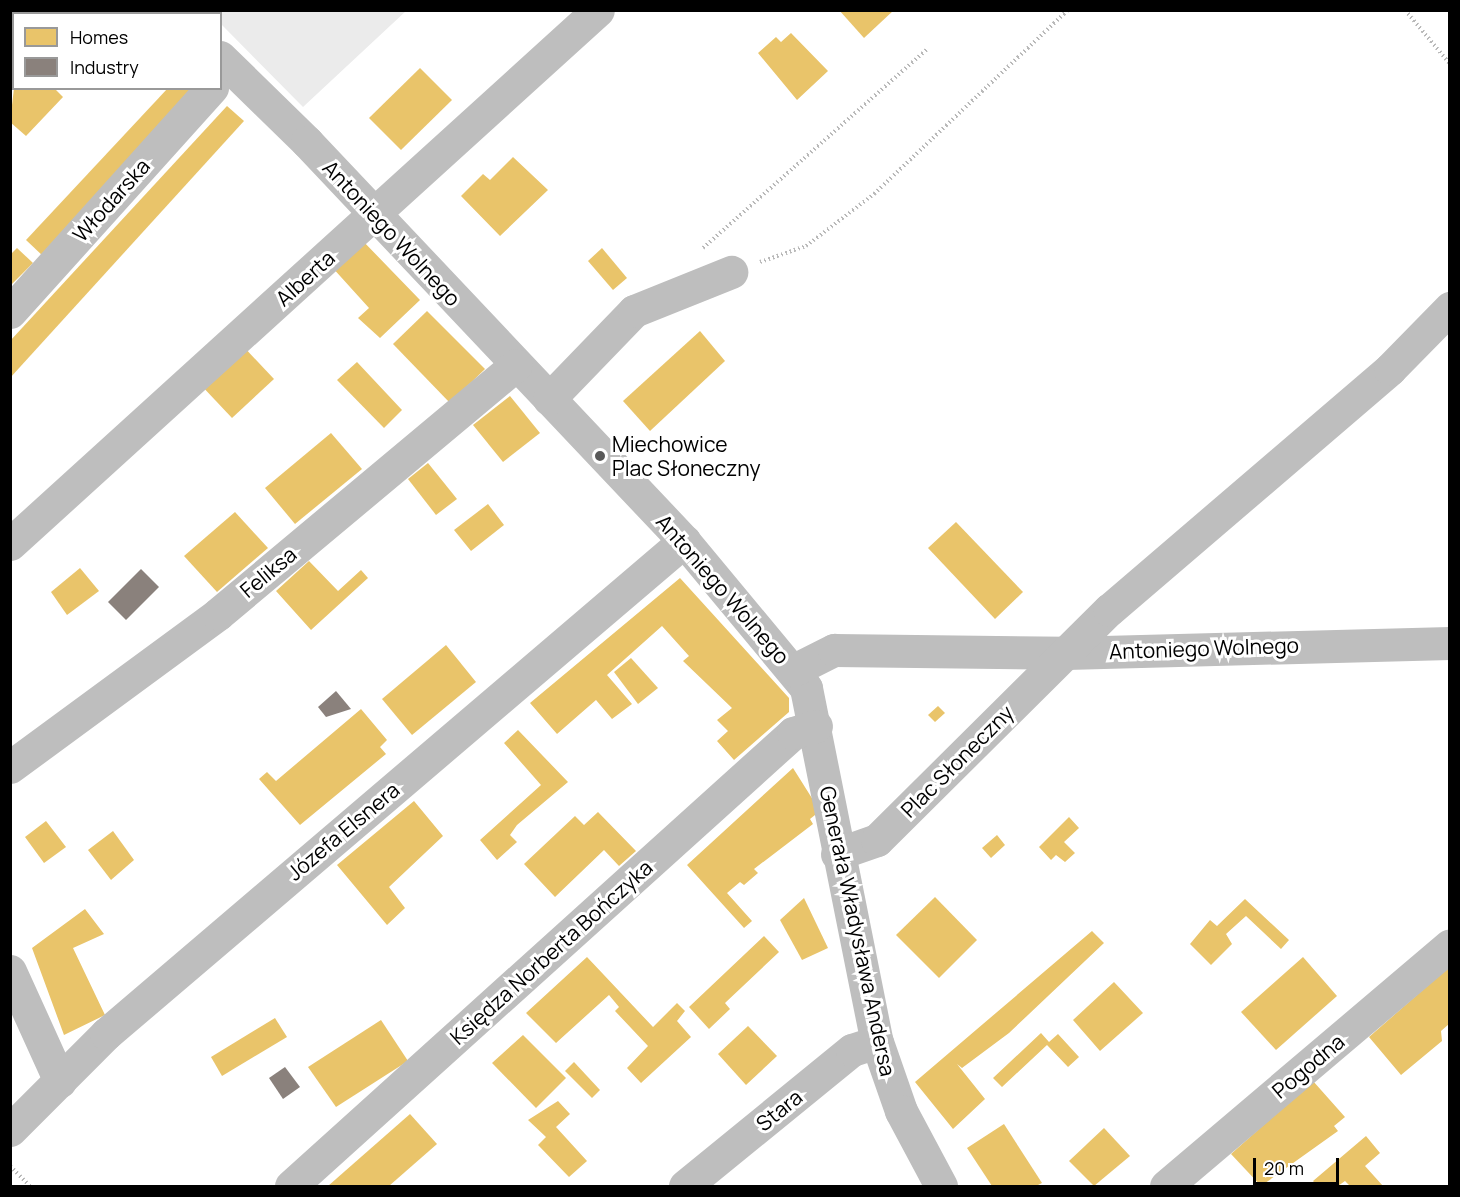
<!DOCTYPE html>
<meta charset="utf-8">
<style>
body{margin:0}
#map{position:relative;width:1460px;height:1197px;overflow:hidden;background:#fff;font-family:Manrope,sans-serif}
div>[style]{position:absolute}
.green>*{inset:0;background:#ebebeb}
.homes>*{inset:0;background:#e9c46a}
.industry>*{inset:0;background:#8a817c}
.path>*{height:4px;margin-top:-2px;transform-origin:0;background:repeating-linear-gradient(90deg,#b9b9b9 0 1.5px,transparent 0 4.5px)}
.minor>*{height:33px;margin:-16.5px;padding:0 16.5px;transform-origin:16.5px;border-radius:16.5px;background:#bebebe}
.dots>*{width:16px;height:16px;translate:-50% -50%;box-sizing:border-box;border:3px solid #fff;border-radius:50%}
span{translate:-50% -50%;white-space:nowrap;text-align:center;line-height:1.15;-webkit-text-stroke:6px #fff;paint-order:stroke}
.street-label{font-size:21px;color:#000}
.poi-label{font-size:21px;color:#000}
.left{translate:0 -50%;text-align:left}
.frame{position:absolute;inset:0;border:12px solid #000;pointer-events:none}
.legend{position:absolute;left:12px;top:12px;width:210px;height:78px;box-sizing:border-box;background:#fff;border:2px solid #999;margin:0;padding:8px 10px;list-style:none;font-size:18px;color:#000}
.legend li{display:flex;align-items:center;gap:12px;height:30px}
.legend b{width:30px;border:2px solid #999}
.scale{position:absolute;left:1253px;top:1158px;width:86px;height:27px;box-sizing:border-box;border:3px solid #000;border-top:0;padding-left:8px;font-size:18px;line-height:21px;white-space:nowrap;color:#000;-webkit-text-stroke:4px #fff;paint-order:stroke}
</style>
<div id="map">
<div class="green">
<div style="clip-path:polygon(207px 11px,406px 11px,303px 107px,221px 24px,220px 14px)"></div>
</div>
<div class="homes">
<div style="clip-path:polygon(839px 10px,894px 10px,864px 38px)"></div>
<div style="clip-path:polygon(791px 33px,828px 71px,797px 100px,758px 53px,776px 37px,781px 42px)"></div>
<div style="clip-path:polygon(420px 68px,452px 100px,401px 150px,369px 118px)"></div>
<div style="clip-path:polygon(14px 88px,54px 88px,63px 97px,26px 136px,10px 122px)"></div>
<div style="clip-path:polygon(168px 88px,199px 88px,44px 257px,26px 240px)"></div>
<div style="clip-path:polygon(227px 106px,244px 121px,10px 378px,10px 341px)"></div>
<div style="clip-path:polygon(513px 157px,548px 190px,500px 236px,461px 196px,483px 174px,490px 180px)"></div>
<div style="clip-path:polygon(360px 238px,420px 300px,380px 338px,358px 318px,369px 308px,331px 266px)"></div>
<div style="clip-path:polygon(17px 248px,33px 263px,10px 286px,10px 255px)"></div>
<div style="clip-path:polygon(602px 248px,627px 278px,613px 290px,588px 261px)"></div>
<div style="clip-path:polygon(427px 311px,485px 369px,450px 403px,393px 344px)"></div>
<div style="clip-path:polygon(700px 331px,725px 361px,650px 431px,623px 401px)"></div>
<div style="clip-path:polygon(242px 345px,274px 379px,232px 418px,199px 383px)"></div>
<div style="clip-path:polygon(357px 362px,402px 410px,384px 428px,337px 380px)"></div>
<div style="clip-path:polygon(510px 396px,540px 433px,503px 462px,473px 425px)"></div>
<div style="clip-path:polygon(331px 433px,362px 469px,295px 524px,265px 488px)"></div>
<div style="clip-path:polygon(428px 463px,457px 499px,436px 515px,408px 479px)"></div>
<div style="clip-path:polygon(488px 504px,504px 525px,471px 551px,454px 530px)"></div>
<div style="clip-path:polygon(235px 512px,268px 548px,217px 592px,184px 556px)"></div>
<div style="clip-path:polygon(956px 522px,1023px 592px,995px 619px,928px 548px)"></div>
<div style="clip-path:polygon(309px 561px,338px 591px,361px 570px,368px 578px,311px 630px,276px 591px)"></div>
<div style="clip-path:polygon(80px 568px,99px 591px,67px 615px,51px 592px)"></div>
<div style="clip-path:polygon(680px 578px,789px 698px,789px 712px,734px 760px,717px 741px,728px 731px,717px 720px,732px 708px,683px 661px,689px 656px,662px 626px,607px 675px,632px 704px,612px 719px,596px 700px,557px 734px,530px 703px)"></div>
<div style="clip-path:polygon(446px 645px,476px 682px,412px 735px,382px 699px)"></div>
<div style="clip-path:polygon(631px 658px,658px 688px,638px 704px,614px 672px)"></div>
<div style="clip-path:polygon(938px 706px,945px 713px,935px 722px,928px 715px)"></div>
<div style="clip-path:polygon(361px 709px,387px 740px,380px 747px,386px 754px,300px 825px,259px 779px,267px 772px,276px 781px)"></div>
<div style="clip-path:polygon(518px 730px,568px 782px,517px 825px,510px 835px,517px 842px,497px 860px,480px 840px,541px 785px,504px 743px)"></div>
<div style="clip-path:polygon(793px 768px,820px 811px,810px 819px,813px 824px,754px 869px,758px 873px,744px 885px,740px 882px,727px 893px,752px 921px,744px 928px,687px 865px)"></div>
<div style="clip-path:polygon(414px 801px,443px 836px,389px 887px,405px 908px,387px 925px,337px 865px)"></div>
<div style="clip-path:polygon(598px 812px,636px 851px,619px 866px,604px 850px,555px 897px,524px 864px,575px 816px,584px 825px)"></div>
<div style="clip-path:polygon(1069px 817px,1079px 828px,1064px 842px,1075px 853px,1065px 862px,1056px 855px,1051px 860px,1039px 847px)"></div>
<div style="clip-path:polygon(46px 821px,66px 847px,44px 863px,25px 837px)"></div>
<div style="clip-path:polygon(113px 831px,134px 860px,111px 880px,88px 850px)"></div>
<div style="clip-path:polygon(997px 835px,1005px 845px,991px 858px,982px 848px)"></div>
<div style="clip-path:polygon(935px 897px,977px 940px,939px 978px,896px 935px)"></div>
<div style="clip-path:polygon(804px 898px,828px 948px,802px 960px,780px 920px)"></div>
<div style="clip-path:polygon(1245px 899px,1289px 940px,1281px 949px,1246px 916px,1226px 934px,1232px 944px,1211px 965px,1190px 944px,1210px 920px,1217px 926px)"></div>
<div style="clip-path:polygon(85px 909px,104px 934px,73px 948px,105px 1015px,64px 1035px,32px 948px)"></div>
<div style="clip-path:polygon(1092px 931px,1104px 943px,1009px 1033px,962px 1068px,957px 1064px,985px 1099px,953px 1129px,915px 1082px)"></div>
<div style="clip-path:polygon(764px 936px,779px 952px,725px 1003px,730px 1009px,709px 1029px,689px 1007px)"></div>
<div style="clip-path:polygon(587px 957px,653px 1027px,677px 1003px,685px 1011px,677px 1021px,691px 1037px,641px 1083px,627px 1068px,648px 1046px,615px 1011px,619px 1007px,609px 995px,556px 1043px,526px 1013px)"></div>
<div style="clip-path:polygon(1303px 957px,1337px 996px,1276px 1050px,1241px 1012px)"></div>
<div style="clip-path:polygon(1449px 967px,1449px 1024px,1441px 1031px,1442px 1041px,1401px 1075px,1369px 1037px)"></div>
<div style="clip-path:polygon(1114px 982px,1143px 1013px,1100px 1051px,1073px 1020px)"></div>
<div style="clip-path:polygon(275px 1018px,287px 1037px,222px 1076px,211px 1057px)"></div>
<div style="clip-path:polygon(381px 1020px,408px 1061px,336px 1107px,308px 1067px)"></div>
<div style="clip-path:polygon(748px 1026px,777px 1056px,746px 1085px,718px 1054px)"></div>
<div style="clip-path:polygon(1041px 1033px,1049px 1042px,1058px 1034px,1079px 1057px,1068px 1067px,1047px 1045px,1002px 1087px,993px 1078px)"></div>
<div style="clip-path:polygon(523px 1035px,566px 1078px,536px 1108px,492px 1063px)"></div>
<div style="clip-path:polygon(574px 1062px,600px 1090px,592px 1098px,565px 1071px)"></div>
<div style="clip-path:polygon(1313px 1081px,1345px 1117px,1334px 1126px,1338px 1131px,1261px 1186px,1231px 1154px)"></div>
<div style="clip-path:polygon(558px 1101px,570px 1114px,556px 1127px,587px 1161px,569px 1177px,538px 1145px,546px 1137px,528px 1120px)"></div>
<div style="clip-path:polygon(410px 1114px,437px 1144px,389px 1186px,328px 1186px)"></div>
<div style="clip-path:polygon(1004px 1124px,1042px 1183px,1036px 1186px,992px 1186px,967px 1148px)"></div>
<div style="clip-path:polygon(1104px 1128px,1130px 1156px,1094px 1186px,1069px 1161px)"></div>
<div style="clip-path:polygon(1366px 1136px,1380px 1153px,1365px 1166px,1383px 1186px,1350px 1186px,1345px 1181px,1338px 1186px,1317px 1186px,1313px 1181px)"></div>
</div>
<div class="industry">
<div style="clip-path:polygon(141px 569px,159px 587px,126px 620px,108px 602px)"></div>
<div style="clip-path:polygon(336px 691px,351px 709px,326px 717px,318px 707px)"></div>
<div style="clip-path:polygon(285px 1067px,300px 1087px,283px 1099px,269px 1078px)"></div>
</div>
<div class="path">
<div style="left:1405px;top:10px;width:70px;rotate:50.2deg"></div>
<div style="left:703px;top:248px;width:301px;rotate:-41.6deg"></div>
<div style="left:760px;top:262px;width:49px;rotate:-19.2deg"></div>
<div style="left:806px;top:246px;width:86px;rotate:-37.4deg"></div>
<div style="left:874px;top:194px;width:267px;rotate:-43.5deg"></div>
<div style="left:10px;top:1166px;width:28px;rotate:45deg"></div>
</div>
<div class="minor">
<div style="left:173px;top:10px;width:5px;rotate:53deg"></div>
<div style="left:220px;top:57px;width:122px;rotate:44.3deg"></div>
<div style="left:307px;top:142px;width:549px;rotate:46.62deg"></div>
<div style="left:684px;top:541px;width:191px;rotate:50.3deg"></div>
<div style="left:806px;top:688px;width:361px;rotate:78.7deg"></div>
<div style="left:877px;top:1042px;width:73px;rotate:70.8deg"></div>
<div style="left:901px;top:1111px;width:85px;rotate:61.9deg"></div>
<div style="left:10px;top:312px;width:302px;rotate:-48deg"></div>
<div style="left:549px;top:399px;width:122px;rotate:-46deg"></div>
<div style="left:634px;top:311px;width:105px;rotate:-21.9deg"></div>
<div style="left:10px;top:544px;width:794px;rotate:-42.24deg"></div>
<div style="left:794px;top:670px;width:45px;rotate:-26.6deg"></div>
<div style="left:834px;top:650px;width:232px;rotate:0.7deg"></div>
<div style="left:1066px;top:653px;width:384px;rotate:-1.5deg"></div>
<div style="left:10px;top:767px;width:258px;rotate:-36.3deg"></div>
<div style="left:218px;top:614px;width:388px;rotate:-39.9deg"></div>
<div style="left:837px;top:854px;width:42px;rotate:-19.3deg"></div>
<div style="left:877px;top:840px;width:327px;rotate:-44.8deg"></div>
<div style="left:1109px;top:610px;width:370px;rotate:-40.6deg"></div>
<div style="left:1390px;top:369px;width:86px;rotate:-45.5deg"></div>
<div style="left:10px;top:971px;width:121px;rotate:65.6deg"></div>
<div style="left:10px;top:1130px;width:136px;rotate:-45deg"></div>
<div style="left:106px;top:1034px;width:760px;rotate:-40.46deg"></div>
<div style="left:291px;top:1186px;width:676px;rotate:-42.06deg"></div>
<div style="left:793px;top:733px;width:24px;rotate:-17deg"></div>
<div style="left:685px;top:1186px;width:215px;rotate:-39.2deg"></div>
<div style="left:852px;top:1050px;width:26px;rotate:-18deg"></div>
<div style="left:1166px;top:1186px;width:372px;rotate:-40.3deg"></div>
</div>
<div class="dots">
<div style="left:600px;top:456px;background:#595959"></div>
</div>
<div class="street-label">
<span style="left:111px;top:200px;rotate:-48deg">Włodarska</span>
<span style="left:392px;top:233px;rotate:47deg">Antoniego Wolnego</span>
<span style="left:305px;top:278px;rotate:-42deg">Alberta</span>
<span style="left:268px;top:572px;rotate:-40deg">Feliksa</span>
<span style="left:723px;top:589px;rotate:49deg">Antoniego Wolnego</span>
<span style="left:1204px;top:648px;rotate:-2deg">Antoniego Wolnego</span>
<span style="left:957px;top:761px;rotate:-45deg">Plac Słoneczny</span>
<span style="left:343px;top:831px;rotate:-40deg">Józefa Elsnera</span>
<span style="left:858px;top:931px;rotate:78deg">Generała Władysława Andersa</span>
<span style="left:551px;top:952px;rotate:-42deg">Księdza Norberta Bończyka</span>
<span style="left:1308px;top:1066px;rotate:-40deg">Pogodna</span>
<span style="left:779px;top:1110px;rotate:-39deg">Stara</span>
</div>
<div class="poi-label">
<span class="left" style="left:612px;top:456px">Miechowice<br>Plac Słoneczny</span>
</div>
<div class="frame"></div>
<ul class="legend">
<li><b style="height:16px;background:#e9c46a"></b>Homes</li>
<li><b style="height:16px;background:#8a817c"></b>Industry</li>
</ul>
<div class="scale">20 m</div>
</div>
